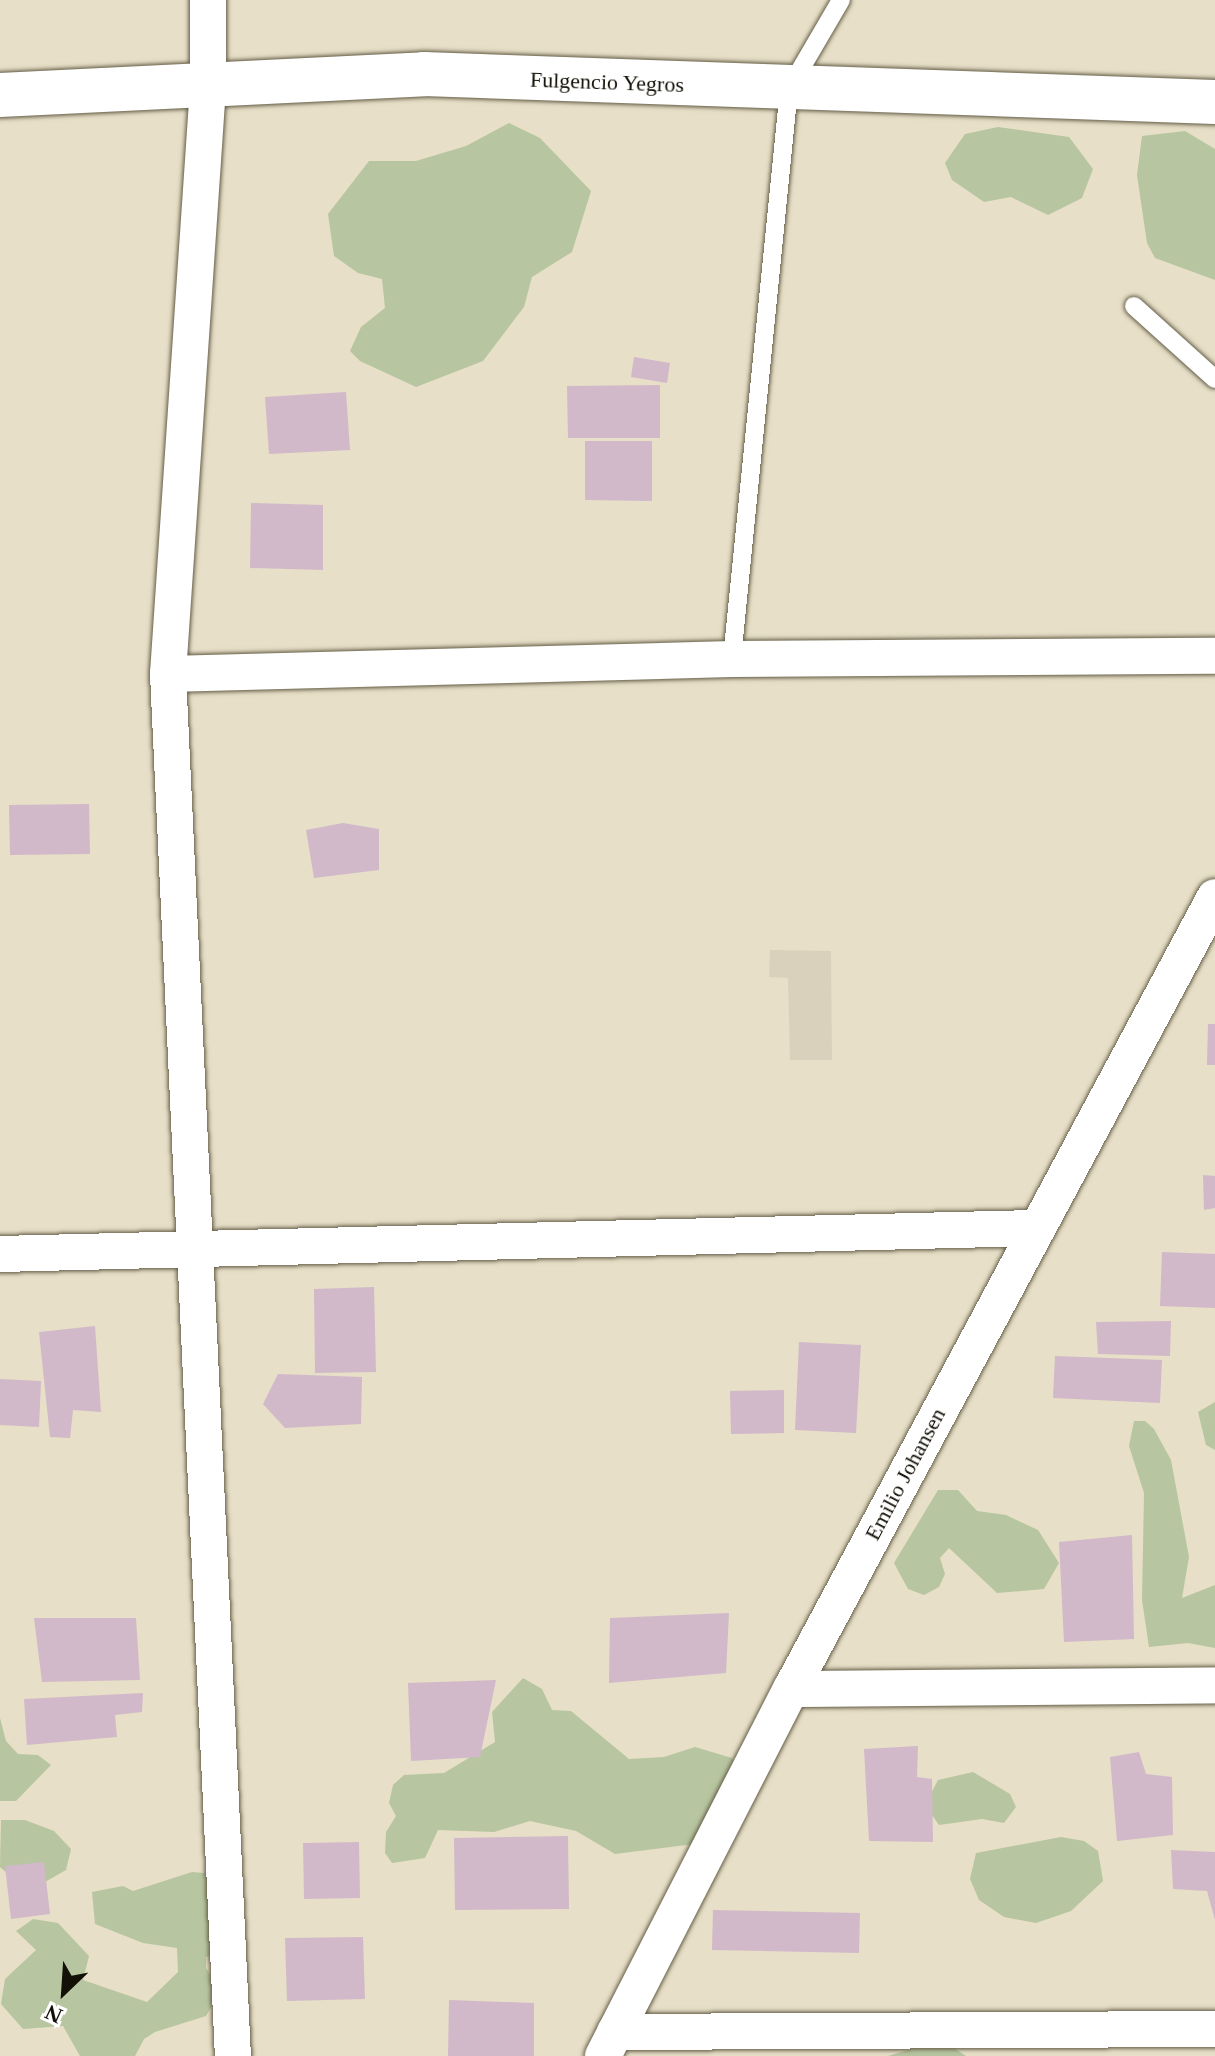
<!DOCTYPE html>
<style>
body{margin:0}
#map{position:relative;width:1215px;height:2056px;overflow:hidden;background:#e7dfc7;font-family:"Times New Roman",serif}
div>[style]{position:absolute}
.education>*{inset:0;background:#dad1bc}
.green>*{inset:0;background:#b7c6a0}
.building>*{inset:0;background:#d1b9c9}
.roads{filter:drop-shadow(0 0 2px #645d47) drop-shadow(0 0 2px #645d47)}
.lane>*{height:18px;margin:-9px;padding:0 9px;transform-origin:9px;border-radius:9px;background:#fff}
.street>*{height:36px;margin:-18px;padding:0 18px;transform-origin:18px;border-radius:18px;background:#fff}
.secondary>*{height:44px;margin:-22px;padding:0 22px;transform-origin:22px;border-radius:22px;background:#fff}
span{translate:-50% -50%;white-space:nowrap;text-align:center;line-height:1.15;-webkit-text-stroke:8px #fff;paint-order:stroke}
.street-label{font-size:22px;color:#131007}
.north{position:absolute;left:24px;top:1952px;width:80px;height:80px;-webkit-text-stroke:6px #fff;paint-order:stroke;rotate:205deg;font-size:22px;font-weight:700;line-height:32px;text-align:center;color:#131007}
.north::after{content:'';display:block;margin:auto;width:28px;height:36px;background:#131007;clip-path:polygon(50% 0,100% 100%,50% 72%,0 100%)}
</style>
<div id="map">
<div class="education">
<div style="clip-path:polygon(770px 950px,831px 951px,832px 1060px,790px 1060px,788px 978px,769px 977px)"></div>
</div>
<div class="green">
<div style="clip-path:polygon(509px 123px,540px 138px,591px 191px,572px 252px,532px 277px,524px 307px,483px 361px,416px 387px,360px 361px,350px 351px,361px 327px,385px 308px,382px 279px,358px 273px,334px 256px,328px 214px,369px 161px,416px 161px,466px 146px)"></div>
<div style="clip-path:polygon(998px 127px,1069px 137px,1093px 169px,1082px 198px,1048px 215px,1011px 197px,984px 202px,952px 180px,945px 163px,965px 134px)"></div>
<div style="clip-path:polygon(1185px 131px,1215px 149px,1215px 280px,1155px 258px,1147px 243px,1137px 175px,1142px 136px)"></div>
<div style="clip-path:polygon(1215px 1402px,1215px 1450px,1206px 1445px,1198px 1412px)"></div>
<div style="clip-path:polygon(1134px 1421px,1145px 1421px,1154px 1429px,1171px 1460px,1189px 1557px,1182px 1598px,1215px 1585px,1215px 1648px,1188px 1643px,1149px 1647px,1142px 1600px,1144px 1493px,1129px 1446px)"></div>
<div style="clip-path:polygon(938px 1490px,958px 1490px,977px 1511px,1006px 1515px,1038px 1530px,1059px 1563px,1044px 1589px,997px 1593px,949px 1548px,940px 1558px,945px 1574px,939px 1587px,924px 1595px,908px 1589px,894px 1563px)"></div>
<div style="clip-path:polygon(523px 1678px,542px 1689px,552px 1710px,571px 1711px,629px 1759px,664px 1757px,695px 1747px,732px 1758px,741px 1780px,710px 1842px,615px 1854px,576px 1831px,530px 1821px,494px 1832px,438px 1830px,425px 1858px,392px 1863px,385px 1853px,386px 1832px,396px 1816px,389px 1803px,393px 1785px,404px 1775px,444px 1773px,495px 1742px,492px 1712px)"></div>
<div style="clip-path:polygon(0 1718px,6px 1741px,18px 1754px,38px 1755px,51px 1765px,16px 1801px,0 1801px)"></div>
<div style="clip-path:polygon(973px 1772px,1010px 1794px,1016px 1807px,1004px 1823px,982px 1819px,939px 1825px,925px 1805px,938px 1780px)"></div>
<div style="clip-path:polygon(1px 1820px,25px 1820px,54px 1831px,71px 1849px,66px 1870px,45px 1882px,13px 1878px,0 1867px)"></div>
<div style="clip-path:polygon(1061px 1837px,1084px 1841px,1098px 1851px,1103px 1881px,1071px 1911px,1036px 1923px,1004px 1917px,979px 1900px,970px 1879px,976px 1853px)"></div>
<div style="clip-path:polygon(192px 1872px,217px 1874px,218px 1953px,206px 1957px,206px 1968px,221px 1991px,206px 2016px,155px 2032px,144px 2039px,135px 2056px,80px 2056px,63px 2026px,23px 2029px,1px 2004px,5px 1979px,36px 1950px,16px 1931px,33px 1919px,58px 1923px,89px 1956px,83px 1980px,147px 2002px,178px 1972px,177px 1948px,143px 1943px,95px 1924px,92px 1892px,123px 1886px,133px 1891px)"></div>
<div style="clip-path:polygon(928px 2044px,948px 2044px,966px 2056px,888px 2056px)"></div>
</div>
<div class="building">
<div style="clip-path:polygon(634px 357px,670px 363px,667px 383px,631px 377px)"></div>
<div style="clip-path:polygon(660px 385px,660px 438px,568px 438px,567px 386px)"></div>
<div style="clip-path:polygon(346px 392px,350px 450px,269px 454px,265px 397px)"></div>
<div style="clip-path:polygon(585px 441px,652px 441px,652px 501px,585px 500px)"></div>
<div style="clip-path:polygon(251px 503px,323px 505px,323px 570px,250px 568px)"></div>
<div style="clip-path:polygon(89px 804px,90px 854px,10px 855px,9px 805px)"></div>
<div style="clip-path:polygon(343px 823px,379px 829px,379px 870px,314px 878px,306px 830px)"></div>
<div style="clip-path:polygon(1208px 1024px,1215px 1024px,1215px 1065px,1207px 1065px)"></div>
<div style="clip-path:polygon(1203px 1175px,1215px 1176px,1215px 1208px,1204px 1210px)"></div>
<div style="clip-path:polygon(1162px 1252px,1215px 1254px,1215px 1308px,1160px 1306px)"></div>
<div style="clip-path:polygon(374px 1287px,376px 1372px,315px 1373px,314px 1289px)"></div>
<div style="clip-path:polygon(1171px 1321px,1170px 1356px,1098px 1354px,1096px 1322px)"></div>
<div style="clip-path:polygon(95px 1326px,101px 1412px,73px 1410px,70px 1438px,50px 1437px,39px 1332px)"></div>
<div style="clip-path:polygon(799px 1342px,861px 1345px,856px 1433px,795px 1430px)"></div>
<div style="clip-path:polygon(1055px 1356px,1162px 1360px,1160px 1403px,1053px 1398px)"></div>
<div style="clip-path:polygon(278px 1374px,362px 1377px,361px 1424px,285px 1428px,263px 1404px)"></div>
<div style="clip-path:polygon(0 1379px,41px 1381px,39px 1427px,0 1425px)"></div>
<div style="clip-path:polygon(784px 1390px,784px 1433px,731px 1434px,730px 1391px)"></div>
<div style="clip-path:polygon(1132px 1535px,1134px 1639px,1064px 1642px,1059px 1542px)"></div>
<div style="clip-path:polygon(729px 1613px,726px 1673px,609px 1683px,610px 1618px)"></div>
<div style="clip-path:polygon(34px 1618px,136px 1618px,140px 1680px,42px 1682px)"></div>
<div style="clip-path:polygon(496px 1680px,480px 1757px,411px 1761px,408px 1683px)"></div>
<div style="clip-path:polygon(143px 1693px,142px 1712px,115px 1715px,117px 1737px,27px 1745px,24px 1699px)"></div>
<div style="clip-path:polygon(918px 1746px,917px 1777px,932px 1779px,933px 1842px,869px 1841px,864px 1749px)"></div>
<div style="clip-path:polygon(1139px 1752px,1146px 1774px,1172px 1777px,1173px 1835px,1117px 1841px,1110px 1757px)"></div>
<div style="clip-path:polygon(568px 1836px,569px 1909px,455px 1910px,454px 1838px)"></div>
<div style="clip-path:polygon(359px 1842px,360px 1898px,304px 1899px,303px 1843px)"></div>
<div style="clip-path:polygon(1171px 1850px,1215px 1852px,1215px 1920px,1207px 1891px,1173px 1889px)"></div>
<div style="clip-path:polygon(44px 1862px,50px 1914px,11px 1919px,5px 1866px)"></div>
<div style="clip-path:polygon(713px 1910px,860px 1913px,859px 1953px,712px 1950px)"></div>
<div style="clip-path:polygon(363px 1937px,365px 1999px,287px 2001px,285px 1938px)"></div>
<div style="clip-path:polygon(449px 2000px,534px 2003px,534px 2056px,448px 2056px)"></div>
</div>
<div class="roads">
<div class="lane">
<div style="left:1134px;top:306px;width:109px;rotate:42deg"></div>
<div style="left:732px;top:659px;width:573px;rotate:-84.29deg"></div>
<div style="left:789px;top:89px;width:103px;rotate:-59.7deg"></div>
</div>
<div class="street">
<div style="left:208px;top:0;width:87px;rotate:90deg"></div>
<div style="left:208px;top:87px;width:588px;rotate:93.9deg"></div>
<div style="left:168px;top:674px;width:1384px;rotate:87.31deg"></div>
<div style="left:168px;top:674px;width:564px;rotate:-1.52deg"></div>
<div style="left:732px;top:659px;width:483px;rotate:-0.4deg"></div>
<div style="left:0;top:1254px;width:1036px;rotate:-1.44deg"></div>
<div style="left:791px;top:1689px;width:424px;rotate:-0.5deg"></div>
<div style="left:615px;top:2032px;width:600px;rotate:-0.29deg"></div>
<div style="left:603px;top:2056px;width:412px;rotate:-62.9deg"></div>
<div style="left:791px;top:1689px;width:898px;rotate:-61.84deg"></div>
</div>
<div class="secondary">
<div style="left:0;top:95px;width:425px;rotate:-2.8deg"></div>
<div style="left:424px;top:74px;width:791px;rotate:2.03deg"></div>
</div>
</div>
<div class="street-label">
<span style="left:607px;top:82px;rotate:2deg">Fulgencio Yegros</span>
<span style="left:905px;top:1474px;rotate:-62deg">Emilio Johansen</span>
</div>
<div class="north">N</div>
</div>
